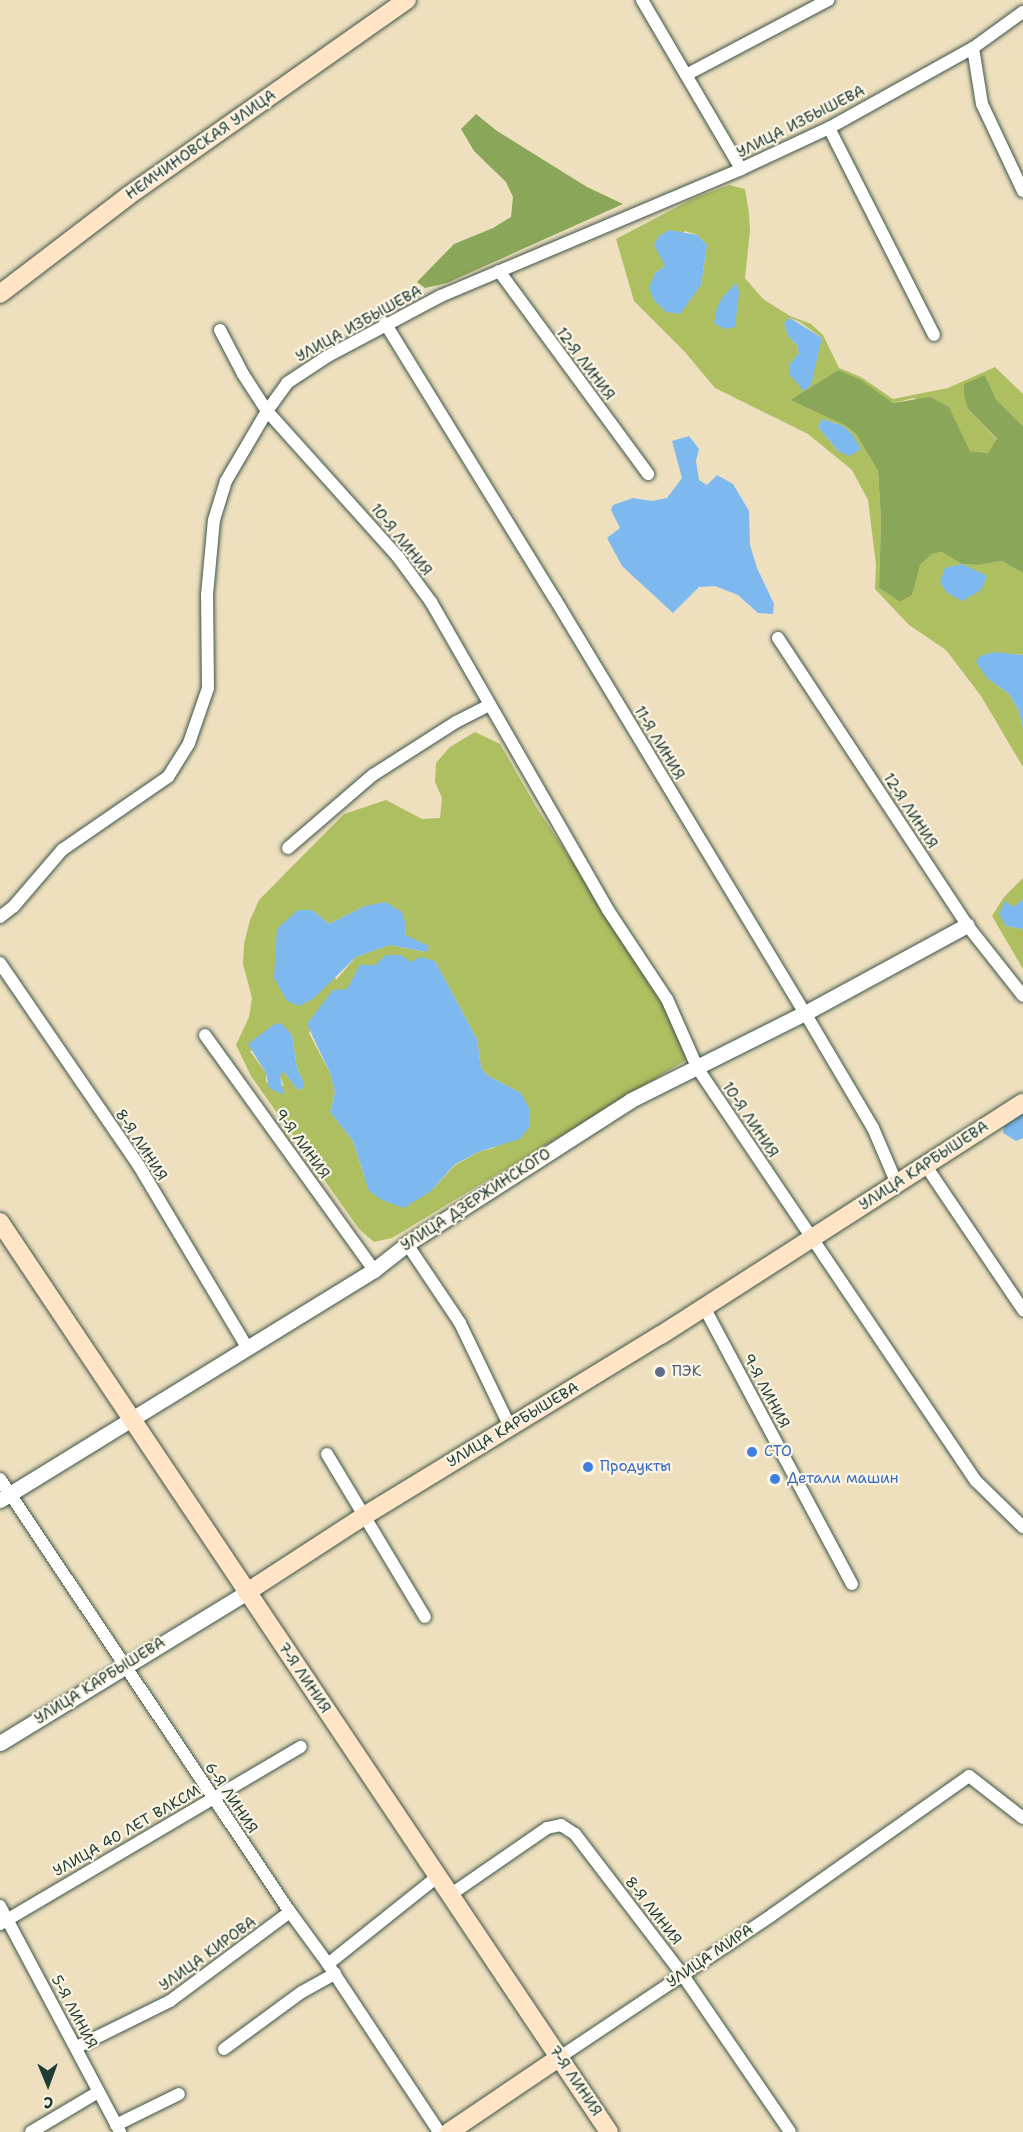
<!DOCTYPE html>
<meta charset="utf-8">
<style>
body{margin:0}
#map{position:relative;width:1023px;height:2132px;overflow:hidden;background:#eee0bf;font-family:"Shantell Sans",sans-serif}
div>[style]{position:absolute}
.green>*{inset:0;background:#aebf62}
.forest>*{inset:0;background:#8aa658}
.water>*{inset:0;background:#7db8ef}
.roads{filter:drop-shadow(0 0 2px #3e5549) drop-shadow(0 0 2px #3e5549)}
.minor>*{height:12px;margin:-6px;padding:0 6px;transform-origin:6px;border-radius:6px;background:#fff}
.tertiary>*{height:15px;margin:-7.5px;padding:0 7.5px;transform-origin:7.5px;border-radius:7.5px;background:#fff}
.secondary>*{height:18px;margin:-9px;padding:0 9px;transform-origin:9px;border-radius:9px;background:#ffe4c6}
.dots>*{width:16px;height:16px;translate:-50% -50%;box-sizing:border-box;border:3px solid #fcf5e5;border-radius:50%}
span{translate:-50% -50%;white-space:nowrap;text-align:center;line-height:1.15;-webkit-text-stroke:4.5px #fcf5e5;paint-order:stroke}
.street-label{font-size:15px;color:#1f3d34}
.service-label{font-size:15px;color:#4e5e75}
.left{translate:0 -50%;text-align:left}
.shop-label{font-size:15px;color:#366cbe}
.north{position:absolute;left:18px;top:2054px;width:60px;height:60px;-webkit-text-stroke:4px #fcf5e5;paint-order:stroke;rotate:179deg;font-size:16px;font-weight:700;line-height:24px;text-align:center;color:#1f3d34}
.north::after{content:'';display:block;margin:auto;width:21px;height:27px;background:#1f3d34;clip-path:polygon(50% 0,100% 100%,50% 72%,0 100%)}
</style>
<div id="map">
<div class="green">
<div style="clip-path:polygon(evenodd,729px 185px,745px 189px,749px 213px,750px 231px,745px 278px,763px 299px,790px 316px,811px 324px,823px 335px,839px 368px,861px 377px,893px 399px,948px 388px,995px 367px,1023px 394px,1023px 426px,996px 399px,985px 375px,968px 409px,997px 440px,988px 453px,970px 451px,965px 441px,914px 398px,893px 403px,838px 370px,790px 400px,846px 426px,856px 434px,878px 471px,881px 520px,879px 588px,900px 602px,912px 595px,919px 566px,932px 554px,943px 552px,962px 564px,978px 565px,1002px 561px,1023px 573px,1023px 655px,1012px 654px,987px 678px,1009px 694px,1019px 711px,1023px 728px,1023px 767px,981px 696px,946px 650px,909px 625px,875px 589px,876px 565px,868px 500px,852px 470px,808px 434px,715px 388px,684px 351px,634px 301px,616px 239px,692px 199px,729px 185px,685px 231px,697px 235px,707px 245px,701px 285px,654px 300px,650px 288px,655px 273px,665px 266px,661px 255px,685px 231px,729px 185px,790px 318px,800px 322px,822px 338px,818px 353px,790px 364px,799px 353px,797px 345px,788px 336px,784px 323px,790px 318px,729px 185px,822px 419px,843px 426px,852px 434px,839px 452px,818px 427px,822px 419px)"></div>
<div style="clip-path:polygon(evenodd,475px 732px,500px 744px,538px 810px,666px 1002px,686px 1060px,392px 1238px,374px 1242px,359px 1229px,251px 1076px,236px 1045px,249px 1017px,252px 998px,243px 964px,244px 944px,250px 920px,259px 900px,344px 814px,386px 800px,422px 819px,440px 818px,442px 798px,435px 782px,436px 763px,450px 747px,475px 732px,365px 906px,406px 926px,405px 935px,425px 952px,390px 945px,356px 957px,336px 980px,312px 910px,329px 924px,365px 906px,475px 732px,435px 961px,477px 1039px,481px 1068px,488px 1076px,521px 1093px,494px 1148px,478px 1152px,454px 1166px,431px 1191px,364px 1176px,353px 1141px,330px 1112px,335px 1093px,330px 1073px,309px 1033px,333px 991px,347px 990px,375px 965px,435px 961px,475px 732px,292px 1035px,297px 1068px,303px 1081px,303px 1088px,298px 1090px,283px 1071px,280px 1077px,284px 1086px,266px 1082px,266px 1073px,250px 1051px,292px 1035px)"></div>
<div style="clip-path:polygon(1023px 878px,1023px 900px,1013px 907px,1006px 926px,1023px 929px,1023px 969px,992px 916px,1004px 897px)"></div>
</div>
<div class="forest">
<div style="clip-path:polygon(476px 114px,497px 131px,587px 187px,623px 204px,447px 283px,425px 288px,417px 282px,454px 244px,493px 228px,511px 217px,513px 197px,506px 182px,474px 151px,461px 129px)"></div>
<div style="clip-path:polygon(838px 370px,861px 380px,893px 403px,930px 397px,949px 407px,970px 451px,988px 453px,997px 439px,968px 409px,964px 395px,964px 384px,985px 375px,996px 399px,1023px 426px,1023px 573px,1002px 561px,978px 565px,962px 564px,942px 552px,932px 554px,920px 565px,912px 595px,900px 602px,879px 588px,881px 520px,878px 471px,856px 434px,846px 426px,790px 400px)"></div>
</div>
<div class="water">
<div style="clip-path:polygon(669px 230px,697px 235px,707px 245px,701px 285px,680px 314px,666px 312px,654px 300px,649px 288px,655px 273px,665px 266px,654px 245px,659px 236px)"></div>
<div style="clip-path:polygon(736px 283px,739px 292px,735px 327px,724px 329px,714px 323px,717px 308px,722px 298px)"></div>
<div style="clip-path:polygon(790px 318px,822px 338px,811px 385px,804px 391px,789px 374px,790px 364px,799px 353px,797px 345px,788px 336px,784px 323px)"></div>
<div style="clip-path:polygon(822px 419px,843px 426px,852px 434px,861px 449px,850px 456px,839px 452px,818px 427px)"></div>
<div style="clip-path:polygon(689px 436px,699px 449px,696px 461px,699px 480px,707px 485px,717px 475px,733px 484px,749px 511px,750px 545px,757px 568px,774px 604px,773px 614px,758px 613px,738px 595px,715px 586px,699px 587px,673px 613px,622px 566px,607px 538px,620px 528px,611px 510px,613px 505px,633px 498px,652px 501px,667px 498px,682px 478px,672px 441px)"></div>
<div style="clip-path:polygon(962px 564px,987px 576px,981px 590px,962px 601px,946px 592px,940px 582px,945px 568px)"></div>
<div style="clip-path:polygon(995px 652px,1023px 655px,1023px 728px,1019px 711px,1009px 694px,987px 678px,976px 662px,980px 656px)"></div>
<div style="clip-path:polygon(1023px 900px,1023px 929px,1006px 926px,999px 914px,1005px 901px,1013px 907px)"></div>
<div style="clip-path:polygon(385px 902px,402px 912px,406px 926px,405px 935px,429px 946px,426px 952px,390px 945px,356px 957px,313px 999px,299px 1006px,287px 1001px,274px 978px,277px 929px,298px 910px,312px 910px,329px 924px,365px 906px)"></div>
<div style="clip-path:polygon(386px 955px,401px 955px,411px 962px,420px 957px,435px 961px,477px 1039px,481px 1068px,488px 1076px,521px 1093px,529px 1108px,530px 1126px,520px 1139px,478px 1152px,454px 1165px,431px 1191px,404px 1208px,382px 1200px,369px 1191px,353px 1141px,330px 1112px,335px 1093px,330px 1073px,307px 1024px,333px 990px,347px 989px,360px 965px,375px 965px)"></div>
<div style="clip-path:polygon(281px 1023px,292px 1035px,297px 1068px,303px 1081px,303px 1088px,298px 1090px,283px 1071px,280px 1077px,284px 1095px,269px 1088px,266px 1073px,248px 1044px,273px 1025px)"></div>
<div style="clip-path:polygon(1023px 1113px,1023px 1138px,1016px 1141px,1003px 1133px,1004px 1126px)"></div>
</div>
<div class="roads">
<div class="minor">
<div style="left:642px;top:0;width:196px;rotate:59.6deg"></div>
<div style="left:973px;top:48px;width:57px;rotate:80.9deg"></div>
<div style="left:982px;top:104px;width:96px;rotate:64.8deg"></div>
<div style="left:686px;top:75px;width:161px;rotate:-27.8deg"></div>
<div style="left:829px;top:128px;width:232px;rotate:63.1deg"></div>
<div style="left:499px;top:271px;width:252px;rotate:53.7deg"></div>
<div style="left:385px;top:323px;width:324px;rotate:58.4deg"></div>
<div style="left:555px;top:599px;width:484px;rotate:58.9deg"></div>
<div style="left:805px;top:1013px;width:134px;rotate:59.4deg"></div>
<div style="left:873px;top:1128px;width:61px;rotate:66.8deg"></div>
<div style="left:220px;top:330px;width:50px;rotate:62.4deg"></div>
<div style="left:243px;top:374px;width:44px;rotate:57deg"></div>
<div style="left:267px;top:411px;width:196px;rotate:48.1deg"></div>
<div style="left:398px;top:557px;width:56px;rotate:53.7deg"></div>
<div style="left:431px;top:602px;width:355px;rotate:60.1deg"></div>
<div style="left:608px;top:910px;width:107px;rotate:56.5deg"></div>
<div style="left:667px;top:999px;width:77px;rotate:66.1deg"></div>
<div style="left:698px;top:1069px;width:497px;rotate:56deg"></div>
<div style="left:976px;top:1481px;width:66px;rotate:44.4deg"></div>
<div style="left:778px;top:638px;width:344px;rotate:56.6deg"></div>
<div style="left:967px;top:925px;width:90px;rotate:51.7deg"></div>
<div style="left:288px;top:848px;width:112px;rotate:-40.7deg"></div>
<div style="left:373px;top:775px;width:98px;rotate:-32.6deg"></div>
<div style="left:456px;top:722px;width:38px;rotate:-27deg"></div>
<div style="left:0;top:917px;width:18px;rotate:-38deg"></div>
<div style="left:14px;top:906px;width:74px;rotate:-49.4deg"></div>
<div style="left:62px;top:850px;width:129px;rotate:-34.6deg"></div>
<div style="left:168px;top:777px;width:40px;rotate:-58deg"></div>
<div style="left:189px;top:743px;width:58px;rotate:-70.9deg"></div>
<div style="left:208px;top:688px;width:93px;rotate:-90.6deg"></div>
<div style="left:207px;top:595px;width:75px;rotate:-84.7deg"></div>
<div style="left:214px;top:520px;width:41px;rotate:-72.9deg"></div>
<div style="left:226px;top:481px;width:81px;rotate:-59.6deg"></div>
<div style="left:267px;top:411px;width:34px;rotate:-54deg"></div>
<div style="left:287px;top:383px;width:49px;rotate:-33.4deg"></div>
<div style="left:328px;top:356px;width:128px;rotate:-28deg"></div>
<div style="left:441px;top:296px;width:326px;rotate:-22.9deg"></div>
<div style="left:741px;top:169px;width:97px;rotate:-25deg"></div>
<div style="left:829px;top:128px;width:165px;rotate:-29.1deg"></div>
<div style="left:973px;top:48px;width:62px;rotate:-35.8deg"></div>
<div style="left:0;top:963px;width:246px;rotate:55.6deg"></div>
<div style="left:139px;top:1166px;width:213px;rotate:59.2deg"></div>
<div style="left:205px;top:1035px;width:289px;rotate:54.3deg"></div>
<div style="left:926px;top:1166px;width:174px;rotate:56deg"></div>
<div style="left:407px;top:1244px;width:95px;rotate:56.1deg"></div>
<div style="left:460px;top:1323px;width:115px;rotate:64.3deg"></div>
<div style="left:704px;top:1307px;width:314px;rotate:61.9deg"></div>
<div style="left:327px;top:1454px;width:190px;rotate:59deg"></div>
<div style="left:0;top:1479px;width:521px;rotate:56.19deg"></div>
<div style="left:290px;top:1912px;width:64px;rotate:53.8deg"></div>
<div style="left:328px;top:1964px;width:201px;rotate:56.5deg"></div>
<div style="left:450px;top:1895px;width:118px;rotate:-34.6deg"></div>
<div style="left:547px;top:1828px;width:14px;rotate:-12deg"></div>
<div style="left:561px;top:1825px;width:17px;rotate:33deg"></div>
<div style="left:575px;top:1834px;width:176px;rotate:52.6deg"></div>
<div style="left:682px;top:1974px;width:191px;rotate:55.6deg"></div>
<div style="left:0;top:1906px;width:256px;rotate:62deg"></div>
<div style="left:0;top:1924px;width:349px;rotate:-30.5deg"></div>
<div style="left:328px;top:1964px;width:139px;rotate:-38.6deg"></div>
<div style="left:77px;top:2047px;width:104px;rotate:-26.3deg"></div>
<div style="left:170px;top:2001px;width:149px;rotate:-36.6deg"></div>
<div style="left:224px;top:2049px;width:97px;rotate:-36.2deg"></div>
<div style="left:302px;top:1992px;width:38px;rotate:-29deg"></div>
<div style="left:560px;top:2057px;width:255px;rotate:-33.8deg"></div>
<div style="left:772px;top:1915px;width:241px;rotate:-35.2deg"></div>
<div style="left:969px;top:1776px;width:68px;rotate:37.9deg"></div>
<div style="left:116px;top:2125px;width:70px;rotate:-26.2deg"></div>
<div style="left:31px;top:2132px;width:78px;rotate:-30.8deg"></div>
</div>
<div class="tertiary">
<div style="left:0;top:1500px;width:439px;rotate:-31.6deg"></div>
<div style="left:374px;top:1270px;width:42px;rotate:-38.2deg"></div>
<div style="left:407px;top:1244px;width:266px;rotate:-32.7deg"></div>
<div style="left:631px;top:1100px;width:195px;rotate:-26.6deg"></div>
<div style="left:805px;top:1013px;width:184px;rotate:-28.5deg"></div>
<div style="left:0;top:1743px;width:289px;rotate:-31.4deg"></div>
</div>
<div class="secondary">
<div style="left:0;top:294px;width:161px;rotate:-37.4deg"></div>
<div style="left:128px;top:196px;width:341px;rotate:-35.1deg"></div>
<div style="left:0;top:1222px;width:1095px;rotate:56.21deg"></div>
<div style="left:247px;top:1592px;width:140px;rotate:-33deg"></div>
<div style="left:364px;top:1516px;width:348px;rotate:-31.4deg"></div>
<div style="left:661px;top:1335px;width:430px;rotate:-32.7deg"></div>
<div style="left:449px;top:2132px;width:134px;rotate:-34deg"></div>
</div>
</div>
<div class="dots">
<div style="left:660px;top:1372px;background:#5c6f8a"></div>
<div style="left:752px;top:1452px;background:#3f7fe0"></div>
<div style="left:588px;top:1467px;background:#3f7fe0"></div>
<div style="left:775px;top:1479px;background:#3f7fe0"></div>
</div>
<div class="street-label">
<span style="left:801px;top:122px;rotate:-27deg">УЛИЦА ИЗБЫШЕВА</span>
<span style="left:201px;top:145px;rotate:-35deg">НЕМЧИНОВСКАЯ УЛИЦА</span>
<span style="left:359px;top:324px;rotate:-29deg">УЛИЦА ИЗБЫШЕВА</span>
<span style="left:585px;top:364px;rotate:53deg">12-Я ЛИНИЯ</span>
<span style="left:401px;top:540px;rotate:51deg">10-Я ЛИНИЯ</span>
<span style="left:659px;top:743px;rotate:59deg">11-Я ЛИНИЯ</span>
<span style="left:910px;top:811px;rotate:57deg">12-Я ЛИНИЯ</span>
<span style="left:750px;top:1120px;rotate:56deg">10-Я ЛИНИЯ</span>
<span style="left:302px;top:1144px;rotate:54deg">9-Я ЛИНИЯ</span>
<span style="left:141px;top:1145px;rotate:57deg">8-Я ЛИНИЯ</span>
<span style="left:924px;top:1166px;rotate:-33deg">УЛИЦА КАРБЫШЕВА</span>
<span style="left:476px;top:1200px;rotate:-33deg">УЛИЦА ДЗЕРЖИНСКОГО</span>
<span style="left:766px;top:1391px;rotate:62deg">9-Я ЛИНИЯ</span>
<span style="left:513px;top:1425px;rotate:-31deg">УЛИЦА КАРБЫШЕВА</span>
<span style="left:304px;top:1678px;rotate:56deg">7-Я ЛИНИЯ</span>
<span style="left:100px;top:1681px;rotate:-32deg">УЛИЦА КАРБЫШЕВА</span>
<span style="left:231px;top:1798px;rotate:56deg">6-Я ЛИНИЯ</span>
<span style="left:127px;top:1831px;rotate:-30deg">УЛИЦА 40 ЛЕТ ВЛКСМ</span>
<span style="left:653px;top:1911px;rotate:52deg">8-Я ЛИНИЯ</span>
<span style="left:208px;top:1954px;rotate:-36deg">УЛИЦА КИРОВА</span>
<span style="left:710px;top:1956px;rotate:-34deg">УЛИЦА МИРА</span>
<span style="left:74px;top:2012px;rotate:62deg">5-Я ЛИНИЯ</span>
<span style="left:575px;top:2081px;rotate:56deg">7-Я ЛИНИЯ</span>
</div>
<div class="service-label">
<span class="left" style="left:672px;top:1372px">ПЭК</span>
</div>
<div class="shop-label">
<span class="left" style="left:764px;top:1452px">СТО</span>
<span class="left" style="left:600px;top:1467px">Продукты</span>
<span class="left" style="left:787px;top:1479px">Детали машин</span>
</div>
<div class="north">С</div>
</div>
